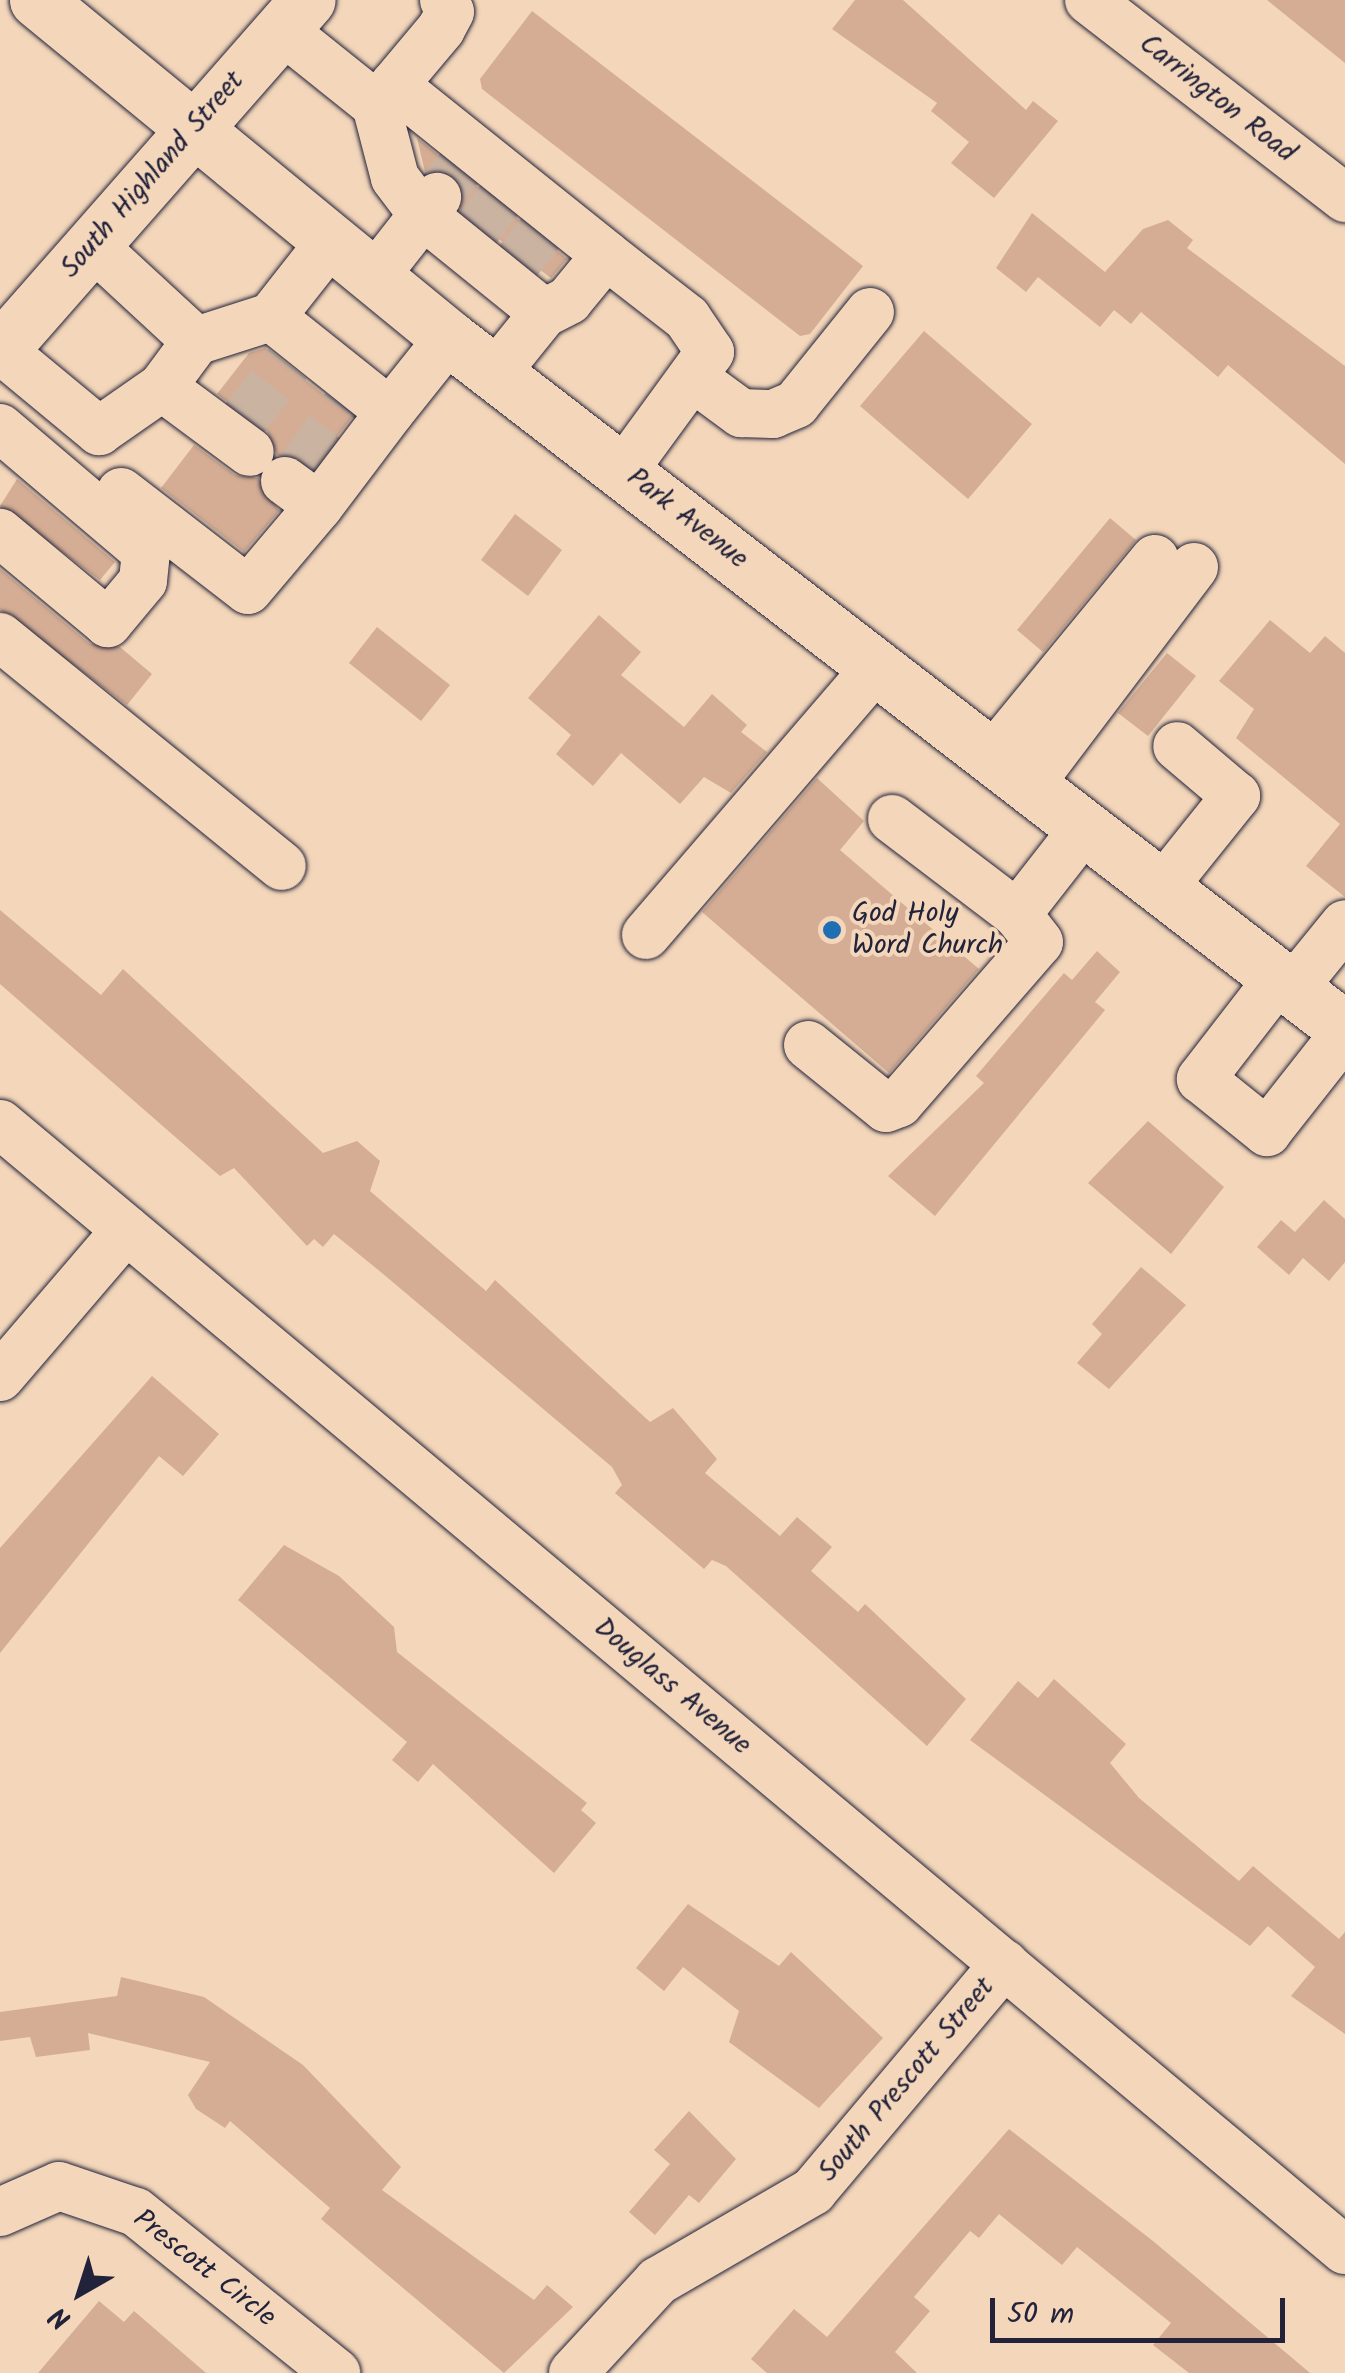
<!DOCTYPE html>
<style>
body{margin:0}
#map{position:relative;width:1345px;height:2373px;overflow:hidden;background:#f4d7ba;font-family:Kalam,sans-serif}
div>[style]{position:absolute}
.building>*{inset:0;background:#d4ad94}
.minor-tunnel>*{height:48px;margin-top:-24px;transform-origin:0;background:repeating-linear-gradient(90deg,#cab3a1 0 48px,transparent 0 72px)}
.roads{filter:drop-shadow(0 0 2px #22223b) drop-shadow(0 0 2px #22223b)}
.minor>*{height:48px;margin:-24px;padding:0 24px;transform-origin:24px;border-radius:24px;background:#f4d7ba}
.major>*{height:55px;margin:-27.5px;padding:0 27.5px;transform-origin:27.5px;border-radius:27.5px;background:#f4d7ba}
.dots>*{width:28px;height:28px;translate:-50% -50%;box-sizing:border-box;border:5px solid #f4d7ba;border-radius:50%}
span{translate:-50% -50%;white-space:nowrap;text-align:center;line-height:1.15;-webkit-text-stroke:8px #f4d7ba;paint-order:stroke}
.street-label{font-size:28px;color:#22223b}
.poi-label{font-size:28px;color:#22223b}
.left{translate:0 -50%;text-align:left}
.north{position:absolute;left:30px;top:2243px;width:100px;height:100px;-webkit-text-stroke:8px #f4d7ba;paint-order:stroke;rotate:219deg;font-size:28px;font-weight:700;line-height:40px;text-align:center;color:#22223b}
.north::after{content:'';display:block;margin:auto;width:35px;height:45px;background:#22223b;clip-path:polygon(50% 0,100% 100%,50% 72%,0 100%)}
.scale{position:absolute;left:990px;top:2298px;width:295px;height:45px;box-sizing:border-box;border:5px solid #22223b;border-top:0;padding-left:12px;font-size:30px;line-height:35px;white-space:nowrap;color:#22223b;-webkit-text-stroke:8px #f4d7ba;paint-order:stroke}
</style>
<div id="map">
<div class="building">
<div style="clip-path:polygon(855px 0,903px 0,1026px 110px,1033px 101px,1058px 121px,994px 198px,951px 163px,969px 142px,931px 111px,937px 103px,832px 29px)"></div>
<div style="clip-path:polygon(1267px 0,1345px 0,1345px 63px)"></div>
<div style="clip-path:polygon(532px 11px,863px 266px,810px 334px,800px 336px,482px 89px,480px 79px)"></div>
<div style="clip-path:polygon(417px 138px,567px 259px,551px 278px,460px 210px,462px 186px,442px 170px,425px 172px)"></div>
<div style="clip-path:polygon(1032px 213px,1105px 272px,1143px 229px,1168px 220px,1193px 240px,1187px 248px,1345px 366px,1345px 464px,1228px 365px,1218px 377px,1141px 312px,1131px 324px,1114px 310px,1100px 327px,1038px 277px,1026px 292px,996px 268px)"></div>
<div style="clip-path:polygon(924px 331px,1032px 424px,968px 499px,860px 406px)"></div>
<div style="clip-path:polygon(265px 348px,352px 417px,313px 468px,277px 455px,267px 431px,217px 394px,249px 353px)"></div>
<div style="clip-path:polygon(194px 445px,235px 475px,258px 478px,279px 511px,244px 552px,161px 488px)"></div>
<div style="clip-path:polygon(17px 479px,115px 562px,100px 580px,0 506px)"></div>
<div style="clip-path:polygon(515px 514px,562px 550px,528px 596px,481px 560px)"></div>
<div style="clip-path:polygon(1110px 518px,1136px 540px,1043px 652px,1017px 630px)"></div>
<div style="clip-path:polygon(0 569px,90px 644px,120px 647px,152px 674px,127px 705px,0 610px)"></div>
<div style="clip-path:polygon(599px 615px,641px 652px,621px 675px,684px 727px,712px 694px,747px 725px,741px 732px,767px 752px,731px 793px,704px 777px,680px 804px,621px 753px,593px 786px,556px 754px,571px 735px,528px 698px)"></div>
<div style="clip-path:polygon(1270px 620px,1310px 653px,1325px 636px,1345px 653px,1345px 897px,1306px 866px,1340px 824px,1236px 738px,1254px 709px,1219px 681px)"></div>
<div style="clip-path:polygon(377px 627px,450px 685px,421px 721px,349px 663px)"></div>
<div style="clip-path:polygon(1167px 653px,1196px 676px,1148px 736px,1118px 713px)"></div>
<div style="clip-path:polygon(817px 778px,864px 821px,840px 850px,979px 969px,889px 1073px,702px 912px)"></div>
<div style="clip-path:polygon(0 910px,101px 995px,123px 969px,323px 1153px,357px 1141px,380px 1161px,370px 1191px,486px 1291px,495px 1280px,650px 1422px,673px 1408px,717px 1459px,705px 1473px,780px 1536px,797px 1517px,832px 1547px,811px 1571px,858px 1612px,865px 1604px,966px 1699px,927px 1746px,726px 1566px,712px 1560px,704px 1569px,615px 1493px,622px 1485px,612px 1467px,382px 1273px,334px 1234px,323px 1247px,314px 1239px,307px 1246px,234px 1168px,220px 1176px,0 984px)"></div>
<div style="clip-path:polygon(1097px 951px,1120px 972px,1095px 1002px,1105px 1010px,935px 1216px,888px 1176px,984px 1083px,976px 1076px,1064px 973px,1072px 980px)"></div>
<div style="clip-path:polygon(1148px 1121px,1224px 1187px,1171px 1254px,1088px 1183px)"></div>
<div style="clip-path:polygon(1324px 1200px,1345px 1219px,1345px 1262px,1329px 1281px,1303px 1258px,1289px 1275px,1257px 1247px,1281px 1220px,1295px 1232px)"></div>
<div style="clip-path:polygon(1141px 1267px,1186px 1305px,1109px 1389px,1077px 1363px,1102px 1334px,1092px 1324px)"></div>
<div style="clip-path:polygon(152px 1376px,219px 1434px,183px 1476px,159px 1456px,0 1653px,0 1548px)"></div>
<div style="clip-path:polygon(284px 1545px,339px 1576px,394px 1627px,397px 1652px,587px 1803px,581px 1810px,596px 1823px,554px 1873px,433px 1764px,418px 1782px,392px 1760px,407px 1742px,238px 1600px)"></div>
<div style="clip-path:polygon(1054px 1679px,1126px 1744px,1110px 1763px,1139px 1798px,1239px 1881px,1253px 1866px,1339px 1939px,1345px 1932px,1345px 2034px,1291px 1996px,1315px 1967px,1268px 1926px,1250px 1946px,970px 1740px,1018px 1681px,1038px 1698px)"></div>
<div style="clip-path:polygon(688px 1904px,779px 1966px,791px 1952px,883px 2038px,819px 2108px,729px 2042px,739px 2011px,683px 1967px,664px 1991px,636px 1968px)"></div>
<div style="clip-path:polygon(121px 1977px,204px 1997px,303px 2065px,401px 2167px,382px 2190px,534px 2300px,547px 2285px,573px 2307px,504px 2373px,321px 2219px,330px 2208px,230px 2121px,225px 2128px,196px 2109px,188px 2095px,210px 2062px,88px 2033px,90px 2050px,36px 2057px,30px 2037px,0 2041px,0 2012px,117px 1996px)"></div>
<div style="clip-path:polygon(689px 2111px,736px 2159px,699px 2203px,689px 2195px,655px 2235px,629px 2212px,670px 2164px,654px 2150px)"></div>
<div style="clip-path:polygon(1009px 2129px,1153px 2241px,1310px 2373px,1189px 2373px,1153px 2345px,1171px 2323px,1077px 2247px,1062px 2265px,999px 2214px,979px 2238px,970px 2231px,914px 2297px,930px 2311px,895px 2352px,917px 2373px,767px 2373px,751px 2359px,794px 2309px,827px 2337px)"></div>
<div style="clip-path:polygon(99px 2301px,124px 2322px,134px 2311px,206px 2373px,38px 2373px)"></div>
</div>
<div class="minor-tunnel">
<div style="left:437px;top:197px;width:44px;rotate:-52.4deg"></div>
<div style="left:477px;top:229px;width:44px;rotate:-52.4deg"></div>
<div style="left:518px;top:261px;width:45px;rotate:-51.3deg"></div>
<div style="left:241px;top:423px;width:75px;rotate:-52.1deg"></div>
<div style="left:301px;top:469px;width:76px;rotate:-54.6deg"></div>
</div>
<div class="roads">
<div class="minor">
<div style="left:444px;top:0;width:13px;rotate:63deg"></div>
<div style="left:450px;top:12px;width:19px;rotate:118deg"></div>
<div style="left:441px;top:29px;width:73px;rotate:130deg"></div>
<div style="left:394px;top:85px;width:272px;rotate:38.7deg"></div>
<div style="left:1089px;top:0;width:324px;rotate:37.7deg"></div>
<div style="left:281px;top:29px;width:122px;rotate:38.7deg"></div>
<div style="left:376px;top:105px;width:27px;rotate:-48deg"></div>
<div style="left:376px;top:105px;width:75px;rotate:75.4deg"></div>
<div style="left:395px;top:178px;width:46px;rotate:52.9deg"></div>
<div style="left:423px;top:215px;width:23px;rotate:-52deg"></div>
<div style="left:375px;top:276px;width:78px;rotate:-51.8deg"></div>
<div style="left:423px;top:215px;width:156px;rotate:39deg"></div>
<div style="left:544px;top:313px;width:75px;rotate:129deg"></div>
<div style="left:544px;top:313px;width:28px;rotate:-27deg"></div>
<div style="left:569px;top:300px;width:58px;rotate:-50.6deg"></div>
<div style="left:606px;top:255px;width:103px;rotate:37.9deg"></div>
<div style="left:687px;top:318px;width:41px;rotate:55.9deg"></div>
<div style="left:710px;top:352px;width:146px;rotate:126.1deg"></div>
<div style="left:271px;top:317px;width:152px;rotate:38.6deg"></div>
<div style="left:390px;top:412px;width:95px;rotate:-51.4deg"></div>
<div style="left:196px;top:341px;width:79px;rotate:-17.7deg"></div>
<div style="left:271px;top:317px;width:95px;rotate:-51.8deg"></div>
<div style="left:0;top:349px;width:129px;rotate:39.6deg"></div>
<div style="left:99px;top:431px;width:77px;rotate:-34.9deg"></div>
<div style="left:162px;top:387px;width:57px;rotate:-53.5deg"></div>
<div style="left:196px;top:341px;width:142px;rotate:-137.3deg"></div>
<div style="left:696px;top:380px;width:56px;rotate:36.3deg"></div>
<div style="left:741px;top:413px;width:32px;rotate:2deg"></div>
<div style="left:773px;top:414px;width:25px;rotate:-23deg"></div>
<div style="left:796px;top:404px;width:118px;rotate:-51.2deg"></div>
<div style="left:162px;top:387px;width:109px;rotate:36.5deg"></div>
<div style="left:0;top:428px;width:192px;rotate:40.3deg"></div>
<div style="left:146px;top:552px;width:29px;rotate:96deg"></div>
<div style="left:143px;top:581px;width:55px;rotate:129.8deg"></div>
<div style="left:108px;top:623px;width:141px;rotate:-140.2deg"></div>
<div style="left:285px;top:481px;width:42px;rotate:36.3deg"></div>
<div style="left:319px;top:506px;width:118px;rotate:-52.9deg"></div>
<div style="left:121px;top:492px;width:160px;rotate:37.7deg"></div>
<div style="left:248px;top:590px;width:110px;rotate:-49.8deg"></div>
<div style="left:0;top:637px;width:363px;rotate:39.1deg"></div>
<div style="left:993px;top:756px;width:255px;rotate:-50.6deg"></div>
<div style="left:1030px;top:784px;width:272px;rotate:-52.9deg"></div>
<div style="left:892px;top:819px;width:157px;rotate:37.2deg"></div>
<div style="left:1163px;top:887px;width:117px;rotate:-51.3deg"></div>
<div style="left:1236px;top:796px;width:77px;rotate:-139.7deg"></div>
<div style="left:646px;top:935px;width:355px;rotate:-49.3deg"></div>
<div style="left:1279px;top:978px;width:128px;rotate:127.7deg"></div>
<div style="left:1201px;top:1079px;width:85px;rotate:38.8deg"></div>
<div style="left:1267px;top:1132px;width:126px;rotate:-51.8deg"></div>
<div style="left:1293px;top:988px;width:82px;rotate:-50.9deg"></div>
<div style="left:808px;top:1045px;width:100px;rotate:38.9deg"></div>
<div style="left:886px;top:1108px;width:14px;rotate:-21deg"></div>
<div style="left:899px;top:1103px;width:213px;rotate:-49deg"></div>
<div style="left:1039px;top:942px;width:36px;rotate:-128deg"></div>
<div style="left:1017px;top:914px;width:110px;rotate:-52deg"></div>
<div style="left:0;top:1124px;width:1754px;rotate:39.94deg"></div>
<div style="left:0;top:1377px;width:194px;rotate:-49.4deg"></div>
<div style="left:0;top:2212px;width:64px;rotate:-23.8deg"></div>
<div style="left:59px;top:2186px;width:81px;rotate:18.7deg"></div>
<div style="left:136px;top:2212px;width:257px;rotate:38.8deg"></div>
<div style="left:573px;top:2373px;width:125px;rotate:-47.3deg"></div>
<div style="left:658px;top:2281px;width:179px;rotate:-30.1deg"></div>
<div style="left:813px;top:2191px;width:297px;rotate:-49.9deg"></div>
</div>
<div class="major">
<div style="left:37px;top:0;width:533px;rotate:39.37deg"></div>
<div style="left:449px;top:338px;width:1132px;rotate:37.64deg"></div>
<div style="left:0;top:350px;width:466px;rotate:-48.7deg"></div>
</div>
</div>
<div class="dots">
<div style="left:832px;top:930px;background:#1f6fb2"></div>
</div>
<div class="street-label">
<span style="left:1217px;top:99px;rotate:38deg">Carrington Road</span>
<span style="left:153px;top:175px;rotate:-49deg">South Highland Street</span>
<span style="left:687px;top:519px;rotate:38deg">Park Avenue</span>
<span style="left:672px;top:1687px;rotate:40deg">Douglass Avenue</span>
<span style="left:907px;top:2080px;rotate:-50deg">South Prescott Street</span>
<span style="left:204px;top:2269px;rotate:38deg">Prescott Circle</span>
</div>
<div class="poi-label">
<span class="left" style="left:852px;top:930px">God Holy<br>Word Church</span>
</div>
<div class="north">N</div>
<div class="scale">50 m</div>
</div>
